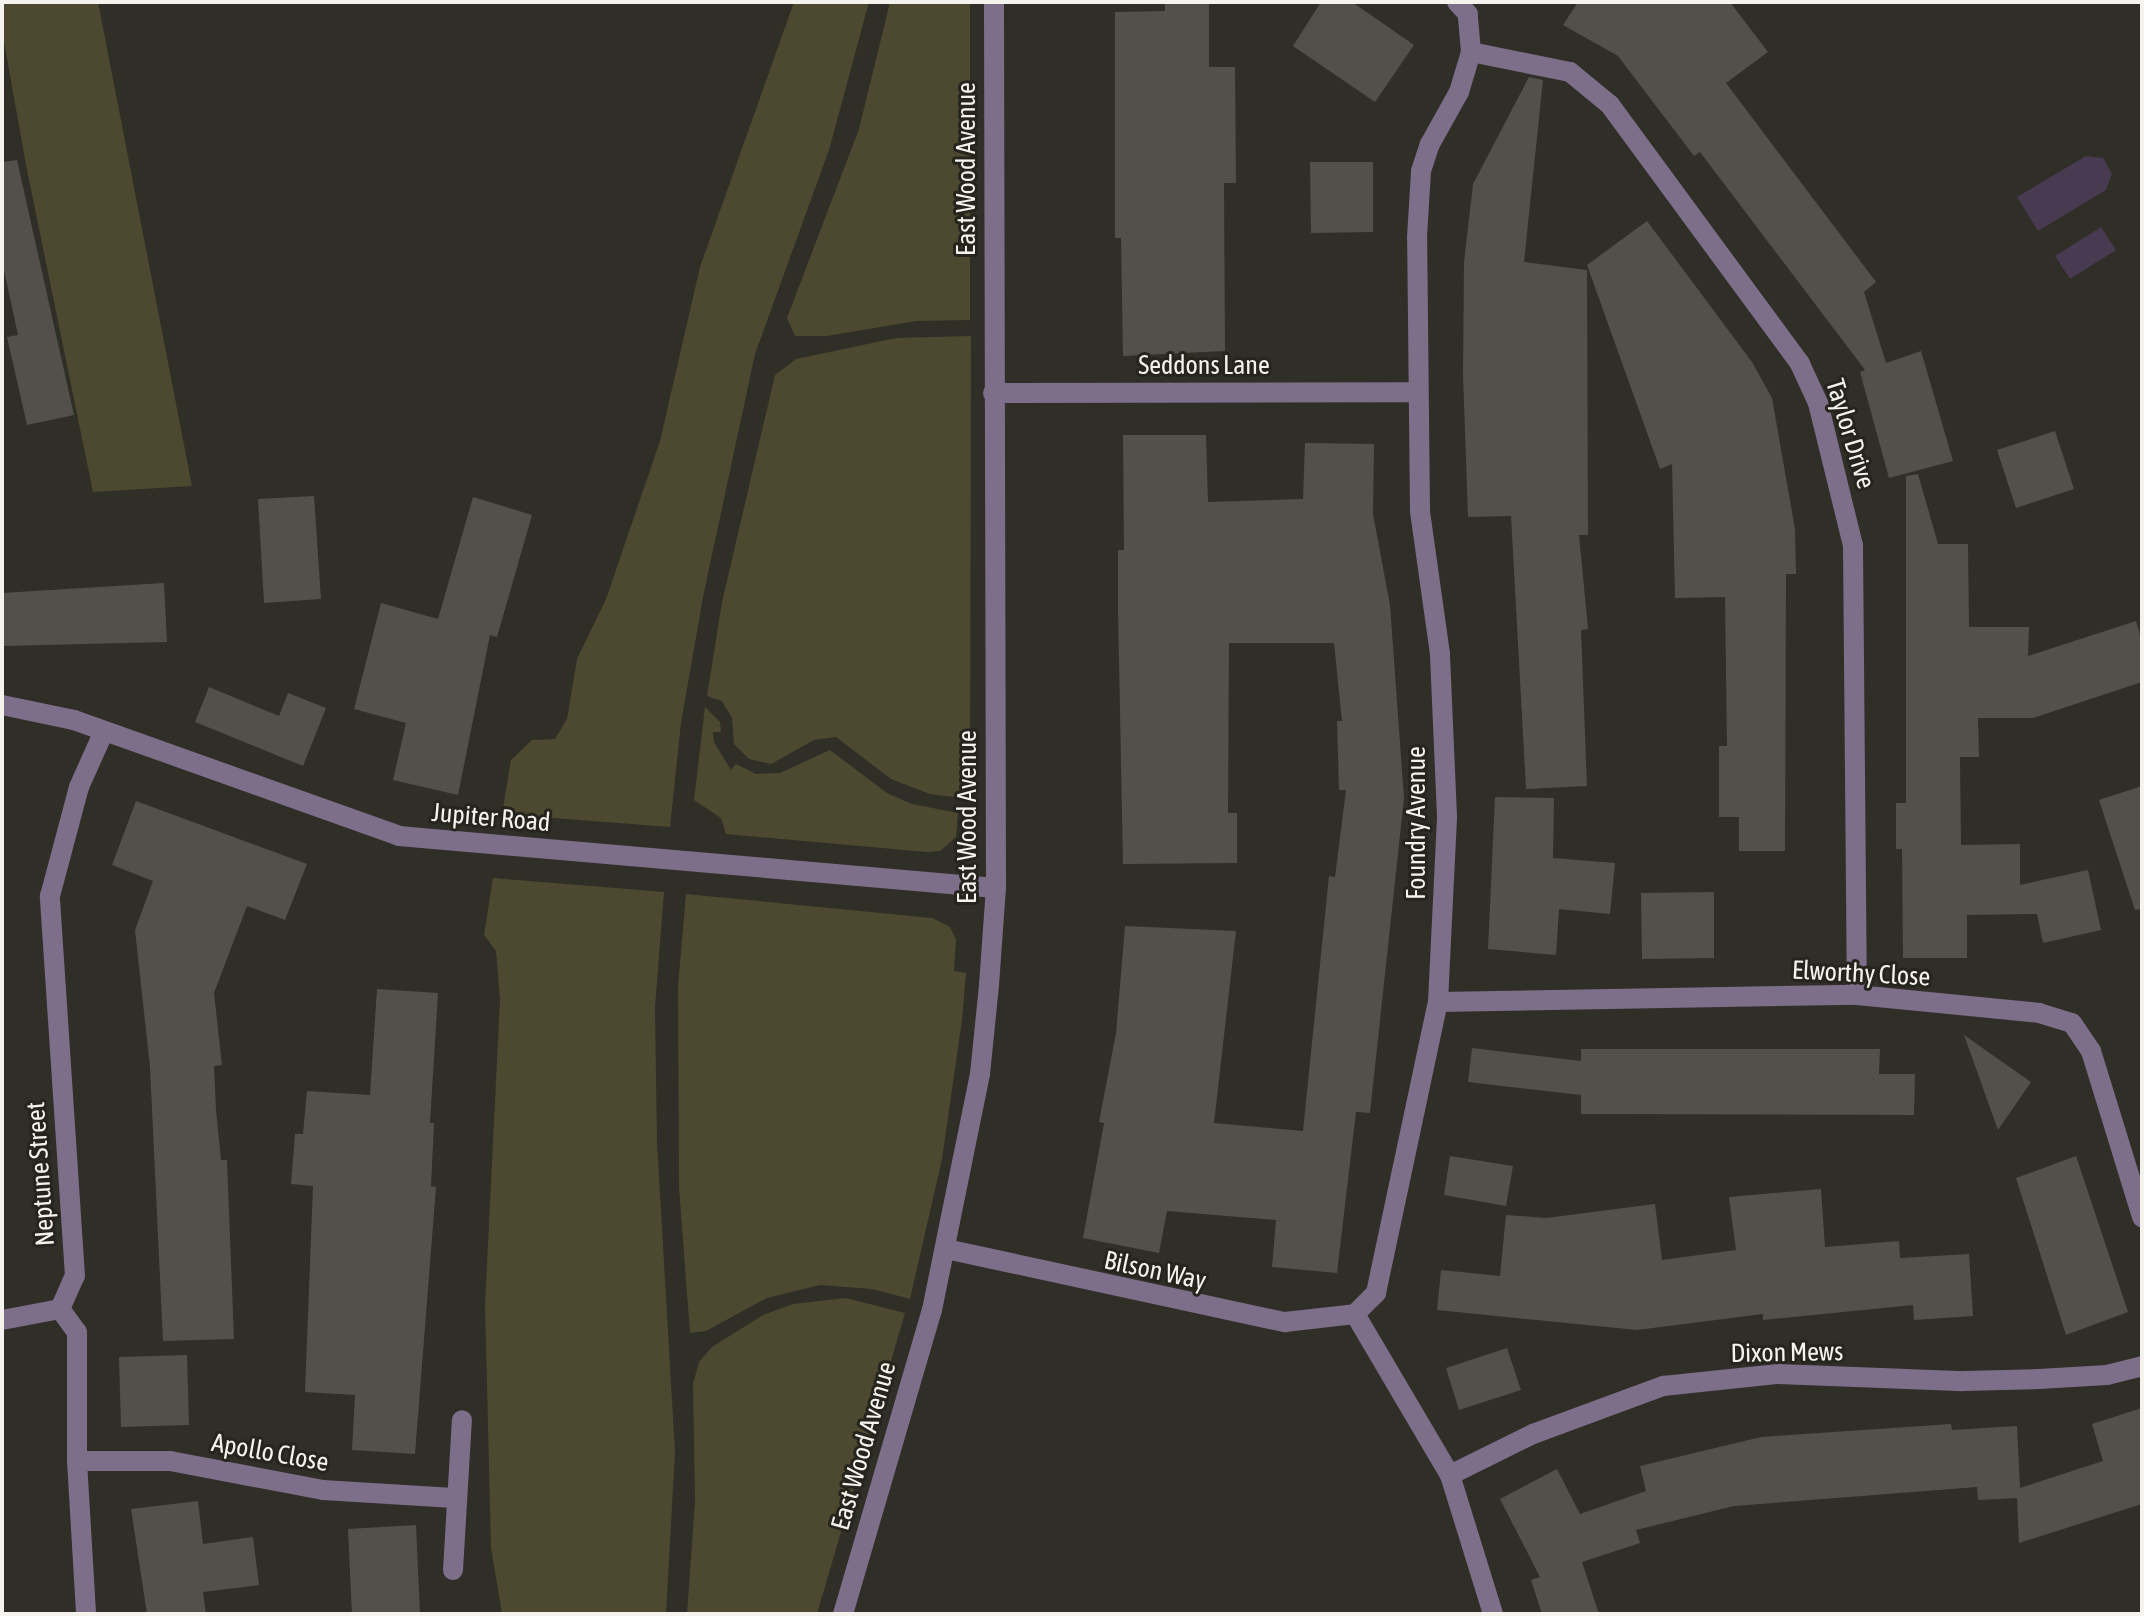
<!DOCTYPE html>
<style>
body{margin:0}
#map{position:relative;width:2144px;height:1616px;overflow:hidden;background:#2f2e27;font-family:"Asap Condensed",sans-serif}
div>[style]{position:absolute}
.green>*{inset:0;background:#4d4930}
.water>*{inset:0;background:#473a51}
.building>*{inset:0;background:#525149}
.minor>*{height:20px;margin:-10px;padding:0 10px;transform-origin:10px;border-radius:10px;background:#7d6e8a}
.tertiary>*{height:20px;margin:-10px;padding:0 10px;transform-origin:10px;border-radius:10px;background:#7d6e8a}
span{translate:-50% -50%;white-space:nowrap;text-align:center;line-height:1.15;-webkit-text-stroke:6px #26251d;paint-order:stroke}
.street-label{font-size:26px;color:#f4f3ee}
.frame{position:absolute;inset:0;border:4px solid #f4f3ee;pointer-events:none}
</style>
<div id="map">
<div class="green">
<div style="clip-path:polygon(2px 2px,98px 2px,192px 486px,93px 492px,26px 165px,2px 30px)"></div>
<div style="clip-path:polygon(794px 2px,869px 2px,829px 150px,755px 354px,703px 597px,681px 723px,670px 827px,502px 814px,511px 760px,532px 740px,555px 739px,567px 719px,577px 659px,606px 599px,660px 441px,700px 267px)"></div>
<div style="clip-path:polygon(890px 2px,970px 2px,970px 320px,916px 321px,827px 336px,795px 336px,787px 318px,859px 129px)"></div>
<div style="clip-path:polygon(971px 336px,970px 799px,930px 794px,891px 779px,836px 737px,814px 740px,771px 764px,749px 759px,734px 744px,732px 718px,722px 701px,707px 696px,722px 602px,775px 375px,796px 359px,896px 338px)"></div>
<div style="clip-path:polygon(705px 707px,720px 722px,721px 732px,713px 732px,714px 742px,731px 770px,736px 764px,756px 774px,780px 773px,830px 750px,887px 793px,912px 804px,958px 813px,956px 837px,940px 851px,927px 852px,726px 834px,721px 818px,694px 800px)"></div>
<div style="clip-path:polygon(493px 878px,664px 892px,655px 1007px,657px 1142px,675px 1452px,666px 1614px,502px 1614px,491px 1548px,485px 1305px,500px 999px,496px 951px,484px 935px)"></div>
<div style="clip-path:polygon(686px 894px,932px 918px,950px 927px,956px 940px,954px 971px,966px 973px,962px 1020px,942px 1159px,910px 1299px,872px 1289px,820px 1285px,767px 1298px,706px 1331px,690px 1333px,679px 1187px,678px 986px)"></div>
<div style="clip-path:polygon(846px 1298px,905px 1313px,817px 1614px,687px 1614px,695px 1501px,693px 1384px,699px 1362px,712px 1347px,763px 1315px,793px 1304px)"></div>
</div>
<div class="water">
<div style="clip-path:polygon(2086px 156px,2103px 158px,2112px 174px,2106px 190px,2038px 231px,2017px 197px)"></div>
<div style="clip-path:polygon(2101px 227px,2116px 250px,2070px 279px,2055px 256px)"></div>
</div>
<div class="building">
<div style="clip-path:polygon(1165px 2px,1209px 2px,1209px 67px,1235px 67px,1236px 183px,1224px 183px,1225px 351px,1123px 356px,1121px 238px,1115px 238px,1115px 12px,1165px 11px)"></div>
<div style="clip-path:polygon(1321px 2px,1352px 2px,1414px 45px,1375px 102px,1293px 46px)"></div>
<div style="clip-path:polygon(1578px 2px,1730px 2px,1768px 52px,1726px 83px,1876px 282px,1864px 292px,1886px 363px,1921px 351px,1953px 461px,1889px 478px,1860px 372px,1865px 370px,1700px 152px,1694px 156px,1618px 56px,1563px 25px)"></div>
<div style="clip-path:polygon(1529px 77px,1543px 80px,1524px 262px,1587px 270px,1588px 535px,1579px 535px,1588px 629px,1581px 630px,1587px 786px,1526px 789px,1511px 516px,1468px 517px,1463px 375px,1464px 262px,1473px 184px)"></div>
<div style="clip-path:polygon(17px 160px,74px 415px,27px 425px,7px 337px,18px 335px,2px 261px,2px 162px)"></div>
<div style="clip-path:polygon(1310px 162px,1373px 162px,1373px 232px,1311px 233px)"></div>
<div style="clip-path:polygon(1647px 221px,1752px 362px,1772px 398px,1795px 529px,1796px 574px,1786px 574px,1785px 851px,1739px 851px,1739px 817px,1719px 817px,1719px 746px,1727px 746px,1725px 597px,1675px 598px,1672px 464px,1660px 469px,1587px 265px)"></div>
<div style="clip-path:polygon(2055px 431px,2074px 489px,2016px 508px,1997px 450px)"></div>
<div style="clip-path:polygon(1123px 435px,1206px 435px,1208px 502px,1303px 499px,1305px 443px,1374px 444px,1373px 514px,1390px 605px,1404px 798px,1370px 1113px,1356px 1112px,1337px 1273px,1272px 1267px,1276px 1220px,1167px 1211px,1159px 1253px,1083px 1238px,1104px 1123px,1099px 1122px,1116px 1033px,1125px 926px,1236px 931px,1214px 1123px,1303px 1131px,1329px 876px,1335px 877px,1346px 790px,1339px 790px,1337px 721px,1342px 721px,1334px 643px,1229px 643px,1228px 813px,1237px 813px,1237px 863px,1123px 864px,1118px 610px,1118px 550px,1124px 550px)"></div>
<div style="clip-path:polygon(1918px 474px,1938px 544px,1968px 544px,1969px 627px,2029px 627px,2028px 656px,2136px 621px,2142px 641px,2142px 682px,2033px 718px,1978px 718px,1979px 757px,1960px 757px,1961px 845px,2020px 844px,2020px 885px,2088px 870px,2101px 930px,2043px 943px,2037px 914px,1967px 915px,1967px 958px,1903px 958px,1902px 849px,1896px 849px,1896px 803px,1906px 803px,1906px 476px)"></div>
<div style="clip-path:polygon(314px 496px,321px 599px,264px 603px,258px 499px)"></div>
<div style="clip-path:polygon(473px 497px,532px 515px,497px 637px,490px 635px,458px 795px,393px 780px,406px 723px,354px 709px,381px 603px,438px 619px)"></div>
<div style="clip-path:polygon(164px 583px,167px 642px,2px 646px,2px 593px)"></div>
<div style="clip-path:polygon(209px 687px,279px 716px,288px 693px,326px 708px,303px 766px,195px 722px)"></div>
<div style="clip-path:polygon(2142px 786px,2142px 909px,2135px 910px,2099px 800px)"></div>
<div style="clip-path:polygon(1495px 797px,1554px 798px,1553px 858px,1615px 863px,1610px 914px,1559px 909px,1556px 955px,1488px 949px)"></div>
<div style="clip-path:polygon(136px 801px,307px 864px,285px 920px,247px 906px,214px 993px,222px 1065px,214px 1066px,216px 1110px,221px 1160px,227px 1160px,234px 1339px,163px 1341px,150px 1067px,135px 930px,153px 881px,112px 865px)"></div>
<div style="clip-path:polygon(1714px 892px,1714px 958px,1642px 959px,1641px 893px)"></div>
<div style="clip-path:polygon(377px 989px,438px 993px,430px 1123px,434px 1123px,431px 1186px,436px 1187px,415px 1454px,352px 1450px,355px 1395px,305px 1392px,313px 1186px,291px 1184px,295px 1134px,303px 1134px,307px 1091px,370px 1095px)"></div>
<div style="clip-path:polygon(1964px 1035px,2031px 1082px,1998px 1130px)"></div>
<div style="clip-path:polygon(1472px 1048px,1581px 1061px,1581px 1049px,1880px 1049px,1879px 1074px,1915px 1074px,1914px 1115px,1581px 1114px,1581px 1095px,1468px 1082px)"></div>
<div style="clip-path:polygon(1450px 1156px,1513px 1166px,1506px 1206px,1444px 1195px)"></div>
<div style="clip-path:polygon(2076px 1156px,2128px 1312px,2066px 1335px,2016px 1178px)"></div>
<div style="clip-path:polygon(1821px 1189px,1825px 1247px,1899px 1241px,1900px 1258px,1969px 1254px,1973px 1316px,1914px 1320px,1913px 1305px,1763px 1320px,1763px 1314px,1637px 1330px,1437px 1310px,1441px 1270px,1500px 1276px,1506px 1215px,1546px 1218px,1655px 1204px,1662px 1260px,1736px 1250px,1729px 1197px)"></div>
<div style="clip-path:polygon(1507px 1348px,1521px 1390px,1459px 1410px,1446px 1368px)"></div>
<div style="clip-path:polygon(187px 1355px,189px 1425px,121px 1427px,119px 1357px)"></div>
<div style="clip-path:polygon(2142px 1408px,2142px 1504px,2019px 1543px,2017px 1498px,1978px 1500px,1977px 1487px,1734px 1506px,1636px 1530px,1640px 1543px,1582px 1562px,1599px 1614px,1542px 1614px,1531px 1580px,1540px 1577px,1500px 1499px,1557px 1469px,1580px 1514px,1646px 1491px,1640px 1466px,1761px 1437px,1951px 1424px,1952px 1430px,2017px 1426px,2020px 1488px,2103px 1461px,2092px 1424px)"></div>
<div style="clip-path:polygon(198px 1501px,203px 1544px,253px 1537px,259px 1585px,203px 1592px,206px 1614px,147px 1614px,131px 1509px)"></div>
<div style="clip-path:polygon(416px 1525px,420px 1614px,352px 1614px,348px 1529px)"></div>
</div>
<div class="minor">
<div style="left:1471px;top:52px;width:101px;rotate:11.4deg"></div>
<div style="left:1570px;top:72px;width:52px;rotate:39.5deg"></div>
<div style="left:1610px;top:105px;width:321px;rotate:53.7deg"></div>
<div style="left:1800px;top:364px;width:43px;rotate:65.2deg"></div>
<div style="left:1818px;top:403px;width:147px;rotate:76.2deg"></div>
<div style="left:1853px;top:546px;width:449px;rotate:89.5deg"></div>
<div style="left:993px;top:393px;width:423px;rotate:-0.1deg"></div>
<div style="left:2px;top:705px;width:74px;rotate:11.8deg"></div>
<div style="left:74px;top:720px;width:345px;rotate:19.6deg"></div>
<div style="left:399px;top:836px;width:599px;rotate:4.98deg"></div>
<div style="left:1438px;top:1002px;width:419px;rotate:-1deg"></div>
<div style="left:1857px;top:995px;width:183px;rotate:5.6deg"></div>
<div style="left:2039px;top:1013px;width:34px;rotate:17deg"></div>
<div style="left:2072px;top:1023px;width:34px;rotate:56deg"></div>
<div style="left:2091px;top:1051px;width:174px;rotate:72.9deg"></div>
<div style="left:946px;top:1249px;width:347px;rotate:12.2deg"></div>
<div style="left:1285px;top:1322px;width:70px;rotate:-6.5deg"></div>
<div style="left:60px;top:1309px;width:36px;rotate:-66deg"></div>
<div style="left:75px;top:1276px;width:381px;rotate:-93.8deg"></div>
<div style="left:50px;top:896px;width:113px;rotate:-75.1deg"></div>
<div style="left:79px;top:787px;width:61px;rotate:-65.9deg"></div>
<div style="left:60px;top:1309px;width:29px;rotate:54deg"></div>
<div style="left:77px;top:1332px;width:129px;rotate:90deg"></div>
<div style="left:77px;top:1461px;width:153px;rotate:86.6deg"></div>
<div style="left:1355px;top:1314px;width:30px;rotate:-45deg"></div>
<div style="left:1376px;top:1293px;width:298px;rotate:-78deg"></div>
<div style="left:1438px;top:1002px;width:186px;rotate:-87.2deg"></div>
<div style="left:1447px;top:816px;width:162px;rotate:-92.5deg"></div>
<div style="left:1440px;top:654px;width:144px;rotate:-98deg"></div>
<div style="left:1420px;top:511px;width:274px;rotate:-90.6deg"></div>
<div style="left:1417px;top:237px;width:66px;rotate:-86.5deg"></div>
<div style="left:1421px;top:171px;width:28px;rotate:-72deg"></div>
<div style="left:1430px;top:144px;width:60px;rotate:-60.9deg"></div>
<div style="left:1459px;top:92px;width:42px;rotate:-73.3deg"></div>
<div style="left:1471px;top:52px;width:38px;rotate:-95deg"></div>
<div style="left:1468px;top:14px;width:16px;rotate:-133deg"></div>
<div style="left:1355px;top:1314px;width:187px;rotate:59.5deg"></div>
<div style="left:1450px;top:1475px;width:145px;rotate:72.8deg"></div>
<div style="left:2px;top:1320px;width:59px;rotate:-10.7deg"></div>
<div style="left:77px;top:1461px;width:93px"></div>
<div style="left:170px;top:1461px;width:156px;rotate:10.7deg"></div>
<div style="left:323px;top:1490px;width:131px;rotate:3.5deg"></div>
<div style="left:1450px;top:1475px;width:93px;rotate:-26.3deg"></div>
<div style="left:1533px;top:1434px;width:139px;rotate:-20.3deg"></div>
<div style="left:1663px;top:1386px;width:116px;rotate:-6deg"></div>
<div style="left:1778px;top:1374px;width:186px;rotate:2.2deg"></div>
<div style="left:1964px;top:1381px;width:75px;rotate:-1.5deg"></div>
<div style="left:2039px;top:1379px;width:68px;rotate:-3.4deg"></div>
<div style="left:2107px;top:1375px;width:36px;rotate:-14deg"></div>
<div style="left:453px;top:1570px;width:150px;rotate:-86.6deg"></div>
</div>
<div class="tertiary">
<div style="left:843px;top:1614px;width:317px;rotate:-73.7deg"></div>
<div style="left:932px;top:1310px;width:241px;rotate:-78.5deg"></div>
<div style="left:980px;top:1074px;width:89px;rotate:-84.2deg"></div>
<div style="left:989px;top:985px;width:97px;rotate:-85.9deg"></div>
<div style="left:996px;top:888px;width:886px;rotate:-90.13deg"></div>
</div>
<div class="street-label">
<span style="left:967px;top:169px;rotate:-90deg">East Wood Avenue</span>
<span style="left:1204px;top:366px">Seddons Lane</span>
<span style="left:1850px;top:434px;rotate:73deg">Taylor Drive</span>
<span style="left:968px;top:817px;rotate:-90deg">East Wood Avenue</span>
<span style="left:491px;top:818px;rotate:5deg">Jupiter Road</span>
<span style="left:1417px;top:823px;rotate:-90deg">Foundry Avenue</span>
<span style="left:1861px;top:974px;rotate:3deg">Elworthy Close</span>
<span style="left:41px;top:1174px;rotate:-94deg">Neptune Street</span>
<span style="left:1155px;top:1271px;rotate:12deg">Bilson Way</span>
<span style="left:1787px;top:1353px;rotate:-1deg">Dixon Mews</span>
<span style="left:864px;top:1446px;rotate:-74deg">East Wood Avenue</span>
<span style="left:270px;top:1453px;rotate:10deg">Apollo Close</span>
</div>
<div class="frame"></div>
</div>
